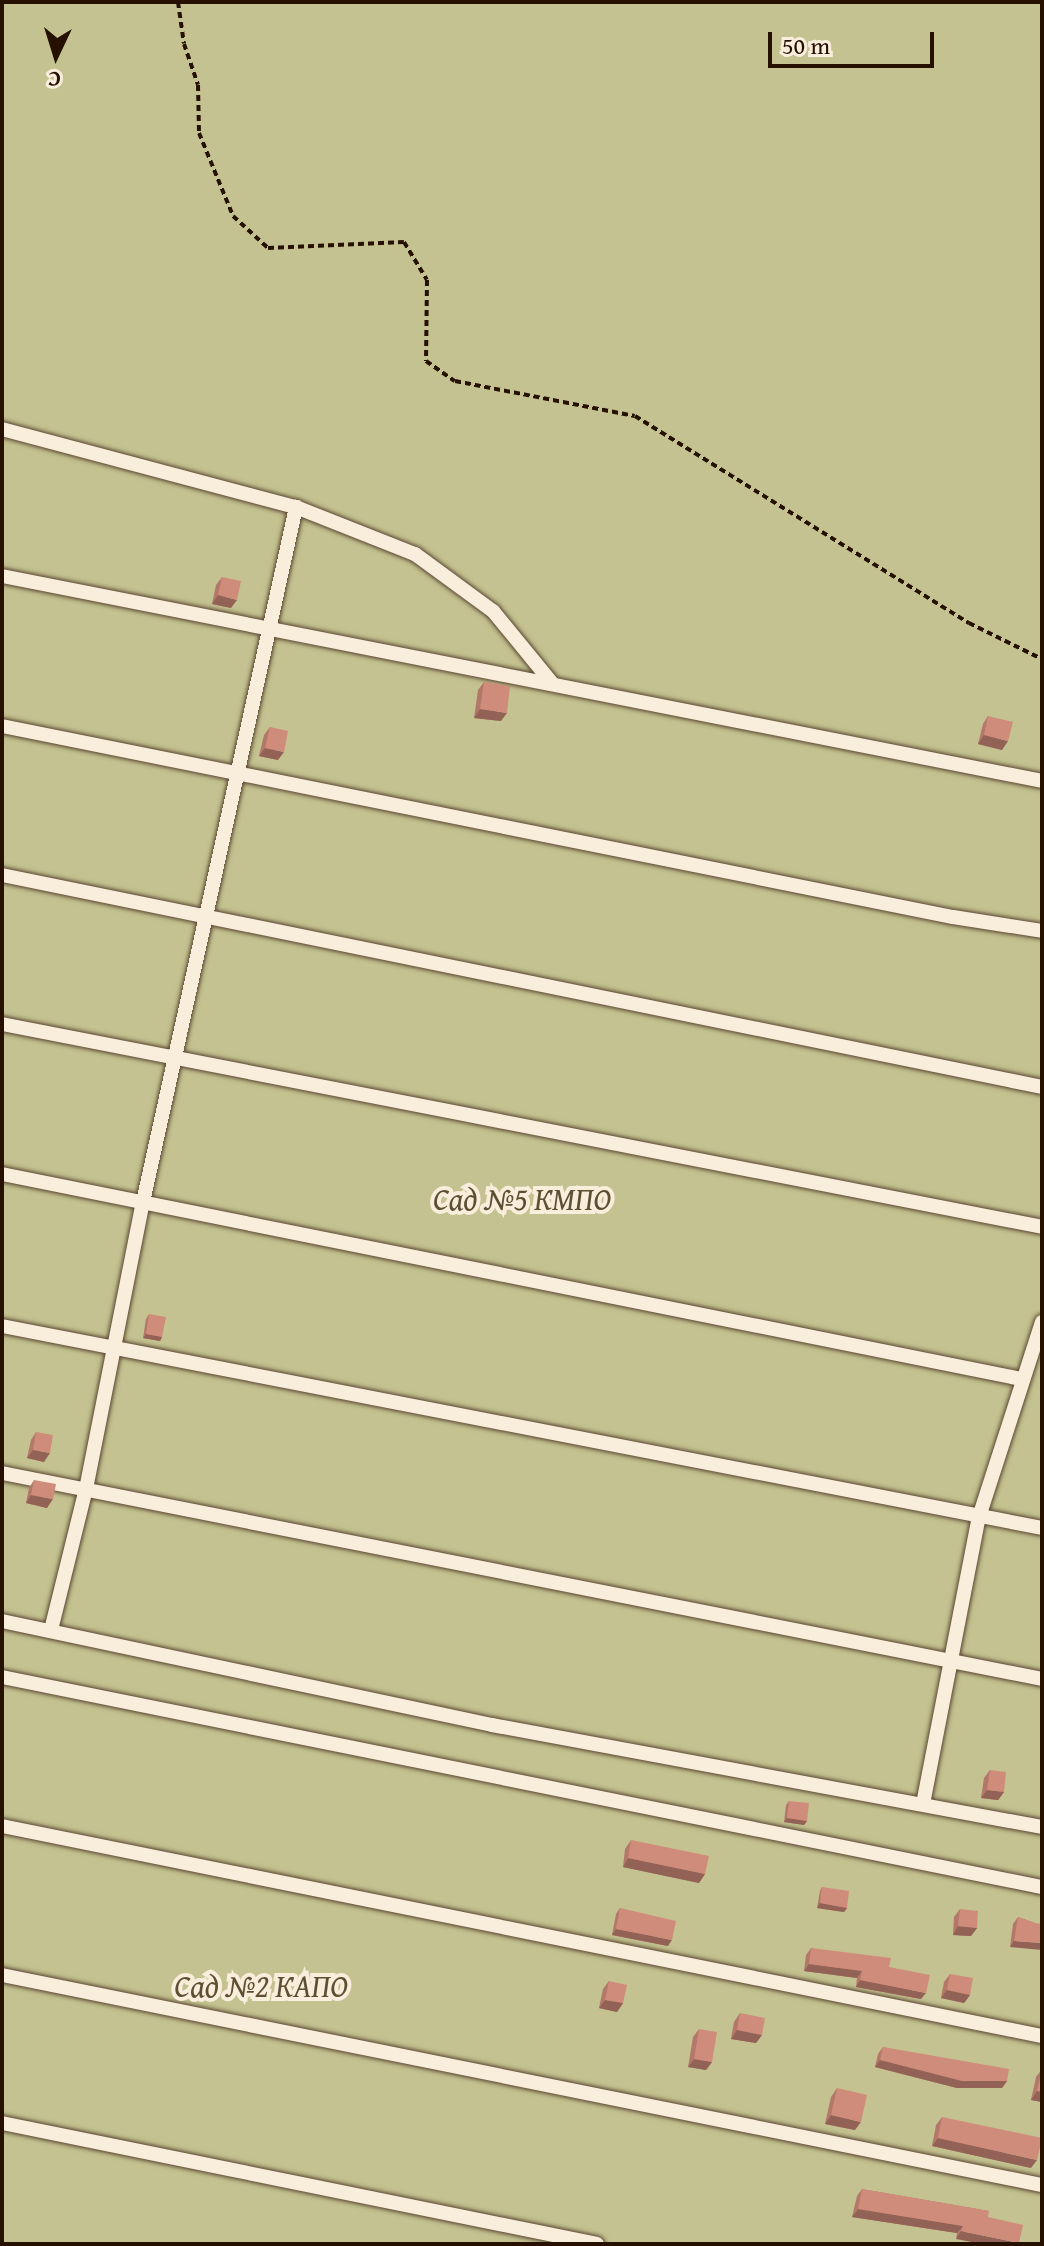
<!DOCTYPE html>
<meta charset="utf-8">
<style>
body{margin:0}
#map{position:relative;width:1044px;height:2246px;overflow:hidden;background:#f6e4c8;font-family:"Gentium Book Plus",serif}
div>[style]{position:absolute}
.green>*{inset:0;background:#c4c290}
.path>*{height:4px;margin-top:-2px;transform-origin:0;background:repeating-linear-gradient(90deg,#261100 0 6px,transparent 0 10px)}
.roads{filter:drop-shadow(0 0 2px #5a4632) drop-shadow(0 0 2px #5a4632)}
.service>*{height:14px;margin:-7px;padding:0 7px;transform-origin:7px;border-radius:7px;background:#f9eddb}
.wall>*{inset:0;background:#b3786a}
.shaded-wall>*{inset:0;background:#926256}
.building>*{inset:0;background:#d08c7b}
span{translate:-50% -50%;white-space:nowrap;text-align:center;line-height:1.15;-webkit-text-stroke:8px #f9eddb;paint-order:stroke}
.park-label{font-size:32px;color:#5d4f32;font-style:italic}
.frame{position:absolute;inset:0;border:4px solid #261100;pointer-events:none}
.north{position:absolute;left:16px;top:16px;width:80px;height:80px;-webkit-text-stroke:6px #f9eddb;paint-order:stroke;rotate:184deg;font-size:22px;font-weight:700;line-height:32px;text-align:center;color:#261100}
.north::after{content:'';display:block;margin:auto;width:28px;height:36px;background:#261100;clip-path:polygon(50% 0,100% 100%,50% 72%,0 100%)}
.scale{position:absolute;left:768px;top:32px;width:166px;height:36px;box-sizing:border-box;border:4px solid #261100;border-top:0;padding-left:10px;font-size:24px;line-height:28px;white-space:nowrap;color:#261100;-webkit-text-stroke:6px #f9eddb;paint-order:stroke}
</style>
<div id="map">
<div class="green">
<div style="clip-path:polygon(2px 2px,1042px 2px,1042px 2244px,2px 2244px)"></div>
</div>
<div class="path">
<div style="left:178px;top:2px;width:42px;rotate:81.9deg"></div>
<div style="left:184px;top:44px;width:43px;rotate:71.1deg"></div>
<div style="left:198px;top:85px;width:48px;rotate:88.8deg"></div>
<div style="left:199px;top:133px;width:90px;rotate:67.7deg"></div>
<div style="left:233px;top:216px;width:47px;rotate:42.4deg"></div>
<div style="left:268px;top:248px;width:136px;rotate:-2.5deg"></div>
<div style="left:404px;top:242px;width:44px;rotate:58.8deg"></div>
<div style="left:427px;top:280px;width:81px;rotate:90.7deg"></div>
<div style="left:426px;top:361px;width:35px;rotate:35deg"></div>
<div style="left:455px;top:381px;width:183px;rotate:11deg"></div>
<div style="left:635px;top:416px;width:393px;rotate:31.8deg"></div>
<div style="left:969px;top:623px;width:81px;rotate:26.3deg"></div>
</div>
<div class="roads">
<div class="service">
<div style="left:2px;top:429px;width:304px;rotate:14.9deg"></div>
<div style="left:296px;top:507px;width:128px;rotate:21.6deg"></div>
<div style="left:415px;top:554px;width:97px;rotate:36.2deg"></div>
<div style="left:493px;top:611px;width:93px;rotate:50.7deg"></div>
<div style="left:2px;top:576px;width:1060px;rotate:11.15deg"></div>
<div style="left:2px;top:726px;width:970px;rotate:11.36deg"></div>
<div style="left:953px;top:917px;width:90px;rotate:8.9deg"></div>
<div style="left:2px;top:875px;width:1061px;rotate:11.52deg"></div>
<div style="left:2px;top:1024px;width:1060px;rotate:11.04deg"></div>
<div style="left:2px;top:1174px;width:1039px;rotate:11.37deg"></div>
<div style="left:2px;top:1326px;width:1059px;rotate:10.99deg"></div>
<div style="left:2px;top:1473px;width:1060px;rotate:11.2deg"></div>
<div style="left:2px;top:1621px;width:501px;rotate:11.98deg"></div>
<div style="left:492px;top:1725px;width:559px;rotate:10.51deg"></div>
<div style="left:51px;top:1630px;width:145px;rotate:-76.1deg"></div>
<div style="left:86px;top:1489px;width:293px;rotate:-78.8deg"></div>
<div style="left:143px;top:1202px;width:712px;rotate:-77.58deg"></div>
<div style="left:2px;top:1677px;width:1061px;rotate:11.42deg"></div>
<div style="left:923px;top:1804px;width:292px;rotate:-79deg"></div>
<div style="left:979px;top:1517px;width:205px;rotate:-72.1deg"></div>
<div style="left:2px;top:1826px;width:1061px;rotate:11.42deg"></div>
<div style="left:2px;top:1975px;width:1061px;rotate:11.42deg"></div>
<div style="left:2px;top:2123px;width:607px;rotate:11.49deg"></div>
</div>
</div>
<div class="wall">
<div style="clip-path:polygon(222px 577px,231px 608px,212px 604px,216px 585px)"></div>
<div style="clip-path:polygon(484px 682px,501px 721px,474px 718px,478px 690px)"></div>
<div style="clip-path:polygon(988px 716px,1002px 750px,978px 744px,983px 724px)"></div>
<div style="clip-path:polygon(270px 727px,278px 760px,259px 756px,264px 735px)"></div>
<div style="clip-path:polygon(149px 1314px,162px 1337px,160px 1341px,143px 1338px,146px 1319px)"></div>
<div style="clip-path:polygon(36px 1432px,44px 1462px,27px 1458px,31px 1440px)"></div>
<div style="clip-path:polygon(34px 1480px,47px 1508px,26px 1503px,29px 1488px)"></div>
<div style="clip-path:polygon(990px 1770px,1004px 1792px,998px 1800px,981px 1798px,984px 1778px)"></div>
<div style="clip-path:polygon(789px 1801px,807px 1821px,804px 1825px,784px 1822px,786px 1805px)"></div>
<div style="clip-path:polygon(631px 1840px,705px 1874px,699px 1883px,623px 1867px,625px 1849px)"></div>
<div style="clip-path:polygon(822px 1887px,847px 1908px,844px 1912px,817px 1908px,820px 1891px)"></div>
<div style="clip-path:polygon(620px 1908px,668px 1946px,612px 1935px,616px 1914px)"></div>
<div style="clip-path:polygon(960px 1909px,977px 1928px,971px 1936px,953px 1935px,954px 1917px)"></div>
<div style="clip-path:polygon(1018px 1917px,1035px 1923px,1010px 1947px,1013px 1924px)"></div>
<div style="clip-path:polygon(811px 1948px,889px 1967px,921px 1999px,856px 1987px,857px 1978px,804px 1971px,806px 1955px)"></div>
<div style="clip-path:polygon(950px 1974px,970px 1995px,964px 2003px,941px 1998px,944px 1982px)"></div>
<div style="clip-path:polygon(609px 1981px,623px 2003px,617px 2012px,599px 2008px,603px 1989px)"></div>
<div style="clip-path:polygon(740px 2013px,762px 2035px,756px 2043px,731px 2039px,734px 2022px)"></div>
<div style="clip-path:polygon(699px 2029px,712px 2062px,706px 2070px,688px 2067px,693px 2037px)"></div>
<div style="clip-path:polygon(883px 2047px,1007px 2081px,1002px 2088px,957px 2088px,875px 2067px,878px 2054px)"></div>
<div style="clip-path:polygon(1042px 2069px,1042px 2102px,1031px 2100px,1036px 2077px)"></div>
<div style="clip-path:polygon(837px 2088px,855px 2130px,825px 2124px,831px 2097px)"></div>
<div style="clip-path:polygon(942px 2117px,1031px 2168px,932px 2146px,936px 2125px)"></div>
<div style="clip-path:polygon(862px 2189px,989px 2211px,956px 2239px,957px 2233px,852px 2217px,857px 2196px)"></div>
</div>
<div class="shaded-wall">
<div style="clip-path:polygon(218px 595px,237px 600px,231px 608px,212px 604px)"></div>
<div style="clip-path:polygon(480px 709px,507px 713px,501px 721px,474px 718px)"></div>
<div style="clip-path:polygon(984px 735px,1008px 741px,1002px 750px,978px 744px)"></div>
<div style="clip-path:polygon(265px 748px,284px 752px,278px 760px,259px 756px)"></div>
<div style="clip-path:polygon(146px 1334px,162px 1337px,160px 1341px,143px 1338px)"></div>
<div style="clip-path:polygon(33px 1450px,50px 1453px,44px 1462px,27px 1458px)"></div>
<div style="clip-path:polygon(31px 1495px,53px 1499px,47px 1508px,26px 1503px)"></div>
<div style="clip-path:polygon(987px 1790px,1004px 1792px,998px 1800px,981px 1798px)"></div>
<div style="clip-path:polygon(787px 1818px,807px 1821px,804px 1825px,784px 1822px)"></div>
<div style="clip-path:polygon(628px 1858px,705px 1874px,699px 1883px,623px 1867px)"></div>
<div style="clip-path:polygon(820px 1903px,847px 1908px,844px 1912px,817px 1908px)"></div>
<div style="clip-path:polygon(958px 1926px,977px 1928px,971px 1936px,953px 1935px)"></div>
<div style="clip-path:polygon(616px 1929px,672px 1940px,668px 1946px,612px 1935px)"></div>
<div style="clip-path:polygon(1014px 1941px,1042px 1943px,1042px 1950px,1010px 1947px)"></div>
<div style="clip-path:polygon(809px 1964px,862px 1971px,857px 1978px,804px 1971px)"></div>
<div style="clip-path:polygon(860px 1980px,926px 1993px,921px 1999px,856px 1987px)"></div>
<div style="clip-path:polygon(947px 1990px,970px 1995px,964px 2003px,941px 1998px)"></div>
<div style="clip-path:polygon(605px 2000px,623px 2003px,617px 2012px,599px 2008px)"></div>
<div style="clip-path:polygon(737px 2030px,762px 2035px,756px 2043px,731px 2039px)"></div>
<div style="clip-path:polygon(694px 2059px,712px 2062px,706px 2070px,688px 2067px)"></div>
<div style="clip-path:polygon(880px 2060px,1007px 2081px,1002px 2088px,957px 2088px,875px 2067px)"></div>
<div style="clip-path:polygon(1037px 2091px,1042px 2092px,1042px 2102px,1031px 2100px)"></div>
<div style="clip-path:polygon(831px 2115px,861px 2122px,855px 2130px,825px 2124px)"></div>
<div style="clip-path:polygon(938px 2138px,1037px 2160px,1031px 2168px,932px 2146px)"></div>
<div style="clip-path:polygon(858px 2209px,963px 2226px,957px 2233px,852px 2217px)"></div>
<div style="clip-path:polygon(961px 2231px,1019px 2243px,1019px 2244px,982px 2244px,956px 2239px)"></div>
</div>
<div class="building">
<div style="clip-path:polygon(222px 577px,241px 581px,237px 600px,218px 595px)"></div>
<div style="clip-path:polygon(484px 682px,510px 686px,507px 713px,480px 709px)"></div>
<div style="clip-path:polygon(988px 716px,1013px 722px,1008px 741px,984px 735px)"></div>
<div style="clip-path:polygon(270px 727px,288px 731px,284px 752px,265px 748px)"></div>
<div style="clip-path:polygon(149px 1314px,166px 1317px,162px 1337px,146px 1334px)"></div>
<div style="clip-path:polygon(36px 1432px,53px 1435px,50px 1453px,33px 1450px)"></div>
<div style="clip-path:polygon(34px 1480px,56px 1484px,53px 1499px,31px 1495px)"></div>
<div style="clip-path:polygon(990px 1770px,1006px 1772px,1004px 1792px,987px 1790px)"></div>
<div style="clip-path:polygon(789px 1801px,809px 1803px,807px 1821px,787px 1818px)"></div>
<div style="clip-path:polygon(631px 1840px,709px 1856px,705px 1874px,628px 1858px)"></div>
<div style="clip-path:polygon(822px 1887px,849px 1891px,847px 1908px,820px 1903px)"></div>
<div style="clip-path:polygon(620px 1908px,676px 1921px,672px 1940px,616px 1929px)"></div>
<div style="clip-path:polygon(960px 1909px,978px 1911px,977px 1928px,958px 1926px)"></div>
<div style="clip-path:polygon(1018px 1917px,1035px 1923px,1042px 1924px,1042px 1943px,1014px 1941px)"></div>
<div style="clip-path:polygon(811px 1948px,891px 1958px,889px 1967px,930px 1975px,926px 1993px,860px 1980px,862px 1971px,809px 1964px)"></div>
<div style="clip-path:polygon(950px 1974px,973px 1978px,970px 1995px,947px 1990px)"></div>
<div style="clip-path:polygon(609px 1981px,627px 1985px,623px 2003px,605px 2000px)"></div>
<div style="clip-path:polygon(740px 2013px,765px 2018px,762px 2035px,737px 2030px)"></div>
<div style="clip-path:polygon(699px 2029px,717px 2032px,712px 2062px,694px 2059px)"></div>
<div style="clip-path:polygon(883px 2047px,1009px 2069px,1007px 2081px,962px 2081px,880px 2060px)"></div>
<div style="clip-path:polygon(1042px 2069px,1042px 2092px,1037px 2091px)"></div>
<div style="clip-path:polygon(837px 2088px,867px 2095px,861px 2122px,831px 2115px)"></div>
<div style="clip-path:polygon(942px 2117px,1042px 2138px,1037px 2160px,938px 2138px)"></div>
<div style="clip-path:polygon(862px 2189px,989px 2211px,988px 2217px,1023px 2225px,1019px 2243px,961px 2231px,963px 2226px,858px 2209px)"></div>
</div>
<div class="park-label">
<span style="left:522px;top:1199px">Сад №5 КМПО</span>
<span style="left:261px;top:1986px">Сад №2 КАПО</span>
</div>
<div class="frame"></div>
<div class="north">С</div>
<div class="scale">50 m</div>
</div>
